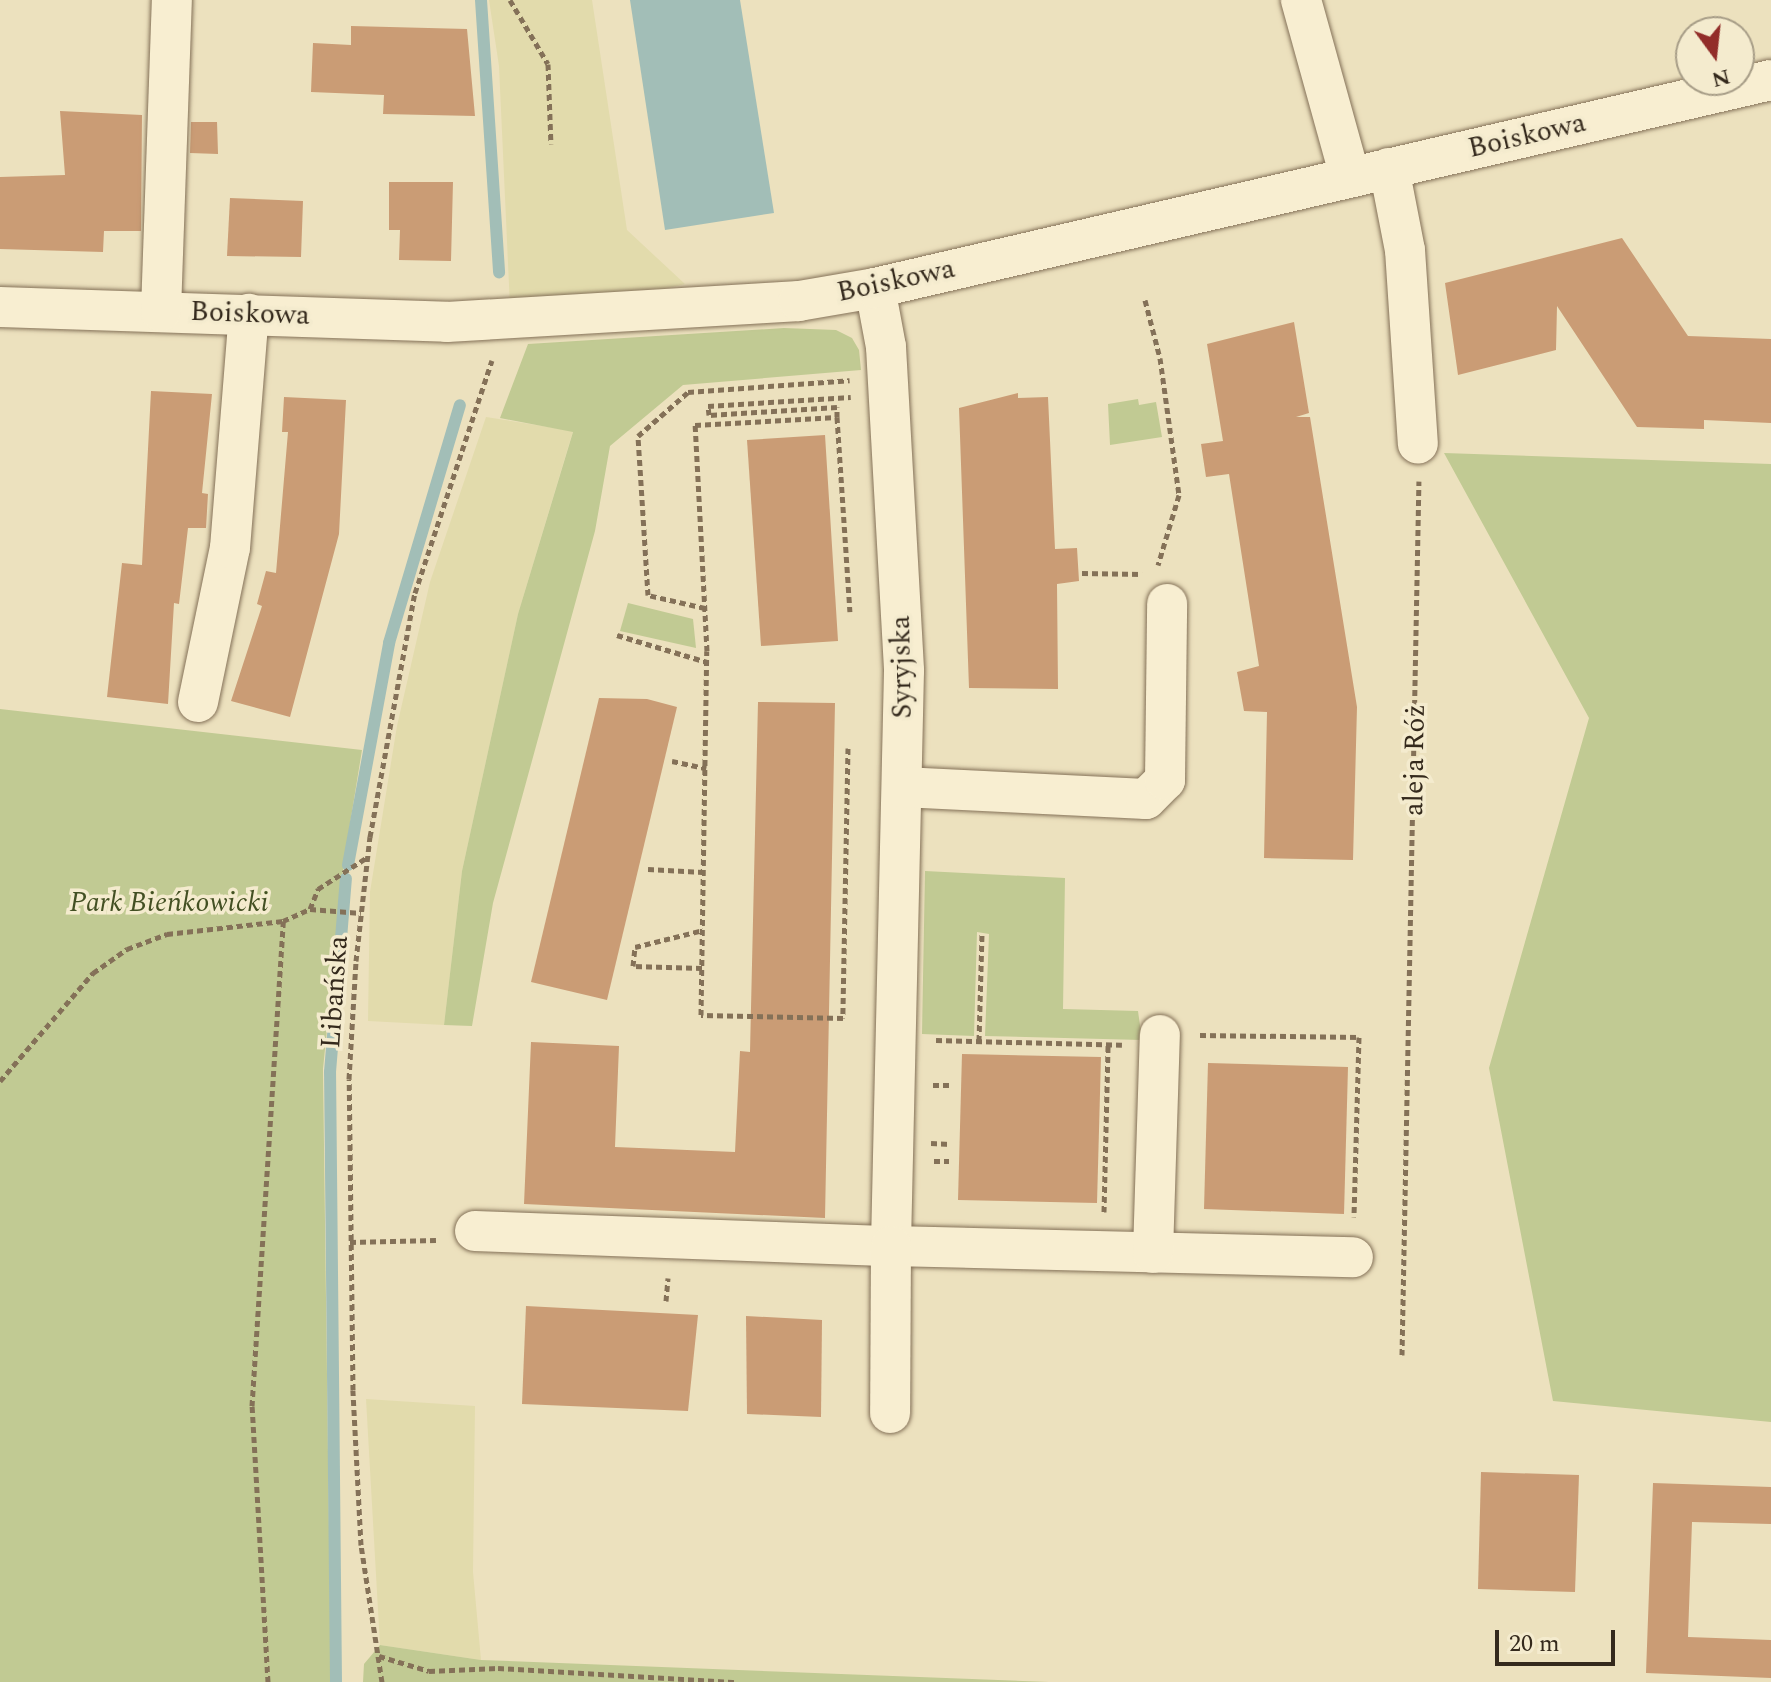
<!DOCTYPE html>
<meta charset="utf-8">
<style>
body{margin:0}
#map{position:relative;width:1771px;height:1682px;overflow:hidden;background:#ece1be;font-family:Spectral,serif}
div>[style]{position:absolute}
.farmland>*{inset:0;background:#e2dbac}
.green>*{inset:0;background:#c1ca93}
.water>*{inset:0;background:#a2beb7}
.stream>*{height:12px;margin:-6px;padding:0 6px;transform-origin:6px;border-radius:6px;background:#a2beb7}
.building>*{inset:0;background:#ca9c75}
.path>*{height:5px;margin-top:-2.5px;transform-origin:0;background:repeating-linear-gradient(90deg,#847158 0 6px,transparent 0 10px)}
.roads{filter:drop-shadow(0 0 2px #847158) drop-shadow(0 0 2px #847158)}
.minor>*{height:40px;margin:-20px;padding:0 20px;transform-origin:20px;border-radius:20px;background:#f8eed1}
span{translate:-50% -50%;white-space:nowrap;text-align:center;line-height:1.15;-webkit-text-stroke:7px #f4ebce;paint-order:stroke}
.street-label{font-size:28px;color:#34291c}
.park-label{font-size:28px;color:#435023;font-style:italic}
.north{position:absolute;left:1675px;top:16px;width:80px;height:80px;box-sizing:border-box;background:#f4ebce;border:2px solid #a79d87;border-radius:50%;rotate:165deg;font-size:22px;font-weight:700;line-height:32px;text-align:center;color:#34291c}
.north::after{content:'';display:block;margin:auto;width:28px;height:36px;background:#922d29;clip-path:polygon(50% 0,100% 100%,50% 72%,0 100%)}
.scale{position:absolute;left:1495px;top:1630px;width:120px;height:36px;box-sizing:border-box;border:4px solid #34291c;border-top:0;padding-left:10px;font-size:24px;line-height:28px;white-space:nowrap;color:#34291c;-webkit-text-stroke:6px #f4ebce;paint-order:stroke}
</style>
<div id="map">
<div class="farmland">
<div style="clip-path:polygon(489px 0,592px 0,627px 230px,685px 284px,628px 298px,510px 307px,499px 66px)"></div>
<div style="clip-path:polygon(486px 417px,573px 431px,518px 614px,462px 871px,444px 1025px,368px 1021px,370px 892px,397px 726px,430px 582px)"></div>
<div style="clip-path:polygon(366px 1399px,475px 1406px,473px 1572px,481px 1660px,380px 1645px)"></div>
</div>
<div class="green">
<div style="clip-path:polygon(784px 328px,836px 330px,852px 338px,859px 350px,861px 370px,683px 385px,610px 446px,595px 531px,493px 903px,472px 1026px,444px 1025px,462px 871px,518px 614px,573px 432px,500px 418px,528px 344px)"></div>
<div style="clip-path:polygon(1138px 399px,1139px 405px,1156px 402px,1162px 437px,1110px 445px,1108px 404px)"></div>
<div style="clip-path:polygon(1444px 453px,1771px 464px,1771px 1422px,1553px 1401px,1489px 1068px,1589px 718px)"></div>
<div style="clip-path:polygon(628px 603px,693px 619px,696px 648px,620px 631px)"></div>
<div style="clip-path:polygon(0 709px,362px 750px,344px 861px,323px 1069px,331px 1682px,0 1682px)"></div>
<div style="clip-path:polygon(925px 871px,1065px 878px,1063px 1009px,1138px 1011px,1142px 1040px,985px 1036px,989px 934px,977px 932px,974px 1036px,922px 1034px)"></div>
<div style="clip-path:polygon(380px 1645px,481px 1660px,1049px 1682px,363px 1682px,364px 1664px)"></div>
</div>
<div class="water">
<div style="clip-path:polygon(630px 0,740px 0,774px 213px,665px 230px)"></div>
</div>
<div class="stream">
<div style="left:481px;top:0;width:273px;rotate:86.2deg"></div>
<div style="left:348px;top:865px;width:226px;rotate:-79.5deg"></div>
<div style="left:389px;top:643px;width:248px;rotate:-73.4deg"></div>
<div style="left:336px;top:1682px;width:610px;rotate:-90.56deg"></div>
<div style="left:330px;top:1072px;width:194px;rotate:-85.3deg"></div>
</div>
<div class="building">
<div style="clip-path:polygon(351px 26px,467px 29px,475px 116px,383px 114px,384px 95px,311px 92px,313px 43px,351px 45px)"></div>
<div style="clip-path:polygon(60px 111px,142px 115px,141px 231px,104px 231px,103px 252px,0 249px,0 177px,65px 175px)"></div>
<div style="clip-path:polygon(191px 122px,217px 122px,218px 154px,190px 153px)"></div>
<div style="clip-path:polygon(389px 182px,453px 182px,451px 261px,399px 260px,400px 230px,389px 230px)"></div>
<div style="clip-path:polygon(230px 198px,303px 201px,301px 257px,227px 256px)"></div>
<div style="clip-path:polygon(1622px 238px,1688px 336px,1771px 339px,1771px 423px,1704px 420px,1704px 429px,1637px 427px,1557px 306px,1556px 350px,1458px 375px,1445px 283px)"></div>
<div style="clip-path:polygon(1294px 322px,1309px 413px,1296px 417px,1310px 417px,1357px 707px,1353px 860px,1264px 858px,1267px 712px,1244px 711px,1237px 672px,1259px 666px,1229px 474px,1206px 477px,1201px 444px,1223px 441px,1207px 344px)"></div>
<div style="clip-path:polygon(151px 391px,212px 394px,202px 493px,208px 494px,206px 528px,188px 528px,179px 604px,174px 603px,168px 704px,107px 697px,122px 563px,142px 565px)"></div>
<div style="clip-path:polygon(1018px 393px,1018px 398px,1048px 397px,1055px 549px,1077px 548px,1079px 581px,1057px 584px,1058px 689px,969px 688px,959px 408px)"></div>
<div style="clip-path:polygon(284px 397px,346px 400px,339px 534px,290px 717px,231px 701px,262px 606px,257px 604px,266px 571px,276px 573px,288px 432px,282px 432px)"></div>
<div style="clip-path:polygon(825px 435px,838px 641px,761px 646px,747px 440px)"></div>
<div style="clip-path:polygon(599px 698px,647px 699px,677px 707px,607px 1000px,531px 982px)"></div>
<div style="clip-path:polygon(758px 702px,835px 703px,825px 1218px,524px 1204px,531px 1042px,619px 1046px,615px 1147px,735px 1152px,740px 1051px,750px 1052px)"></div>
<div style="clip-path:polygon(962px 1054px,1101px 1057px,1097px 1203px,958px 1200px)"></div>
<div style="clip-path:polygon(1208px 1063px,1348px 1067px,1344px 1214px,1204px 1209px)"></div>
<div style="clip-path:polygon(526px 1306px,698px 1315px,688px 1411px,522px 1404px)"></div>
<div style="clip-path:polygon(746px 1316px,822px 1320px,821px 1417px,747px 1414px)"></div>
<div style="clip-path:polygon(1481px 1472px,1579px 1475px,1575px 1592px,1478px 1589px)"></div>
<div style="clip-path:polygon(1653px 1483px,1771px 1487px,1771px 1524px,1692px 1522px,1688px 1637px,1771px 1640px,1771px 1678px,1646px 1673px)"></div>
</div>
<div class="path">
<div style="left:510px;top:0;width:74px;rotate:59.3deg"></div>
<div style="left:548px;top:64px;width:80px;rotate:87.9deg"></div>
<div style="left:1145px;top:300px;width:60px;rotate:75.5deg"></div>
<div style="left:1160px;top:358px;width:138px;rotate:82.1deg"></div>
<div style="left:1179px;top:495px;width:73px;rotate:106.7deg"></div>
<div style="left:837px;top:417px;width:10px;rotate:-90deg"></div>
<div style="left:837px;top:407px;width:128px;rotate:176.4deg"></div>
<div style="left:709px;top:415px;width:9px;rotate:-96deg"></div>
<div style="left:708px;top:406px;width:143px;rotate:-3.6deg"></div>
<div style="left:1082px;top:573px;width:60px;rotate:1deg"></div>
<div style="left:705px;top:608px;width:58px;rotate:-167.2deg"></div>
<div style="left:648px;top:595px;width:159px;rotate:-93.6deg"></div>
<div style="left:638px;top:436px;width:67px;rotate:-41.3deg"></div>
<div style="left:688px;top:392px;width:162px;rotate:-4.2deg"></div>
<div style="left:617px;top:635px;width:94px;rotate:16.7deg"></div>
<div style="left:848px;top:748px;width:270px;rotate:91.1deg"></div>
<div style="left:843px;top:1018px;width:142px;rotate:-178.8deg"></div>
<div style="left:701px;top:1015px;width:364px;rotate:-89.1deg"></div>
<div style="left:707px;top:651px;width:226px;rotate:-93deg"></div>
<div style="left:695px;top:425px;width:142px;rotate:-3.2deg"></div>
<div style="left:837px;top:417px;width:195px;rotate:86.2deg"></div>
<div style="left:672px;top:761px;width:35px;rotate:12deg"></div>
<div style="left:648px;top:869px;width:55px;rotate:3.1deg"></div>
<div style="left:310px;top:909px;width:22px;rotate:-68deg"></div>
<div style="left:318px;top:889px;width:57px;rotate:-32.9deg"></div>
<div style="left:702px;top:968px;width:69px;rotate:-178.3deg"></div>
<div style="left:633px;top:966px;width:19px;rotate:-84deg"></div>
<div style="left:635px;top:947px;width:70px;rotate:-14deg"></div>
<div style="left:1200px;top:1035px;width:159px;rotate:0.7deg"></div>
<div style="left:1359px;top:1037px;width:180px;rotate:91.6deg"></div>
<div style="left:936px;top:1040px;width:186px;rotate:1.5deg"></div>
<div style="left:979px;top:1041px;width:107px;rotate:-88.4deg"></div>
<div style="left:0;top:1081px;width:143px;rotate:-49.3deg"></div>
<div style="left:93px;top:973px;width:42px;rotate:-35.2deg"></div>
<div style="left:127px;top:949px;width:43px;rotate:-20.6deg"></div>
<div style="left:167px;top:934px;width:117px;rotate:-6.4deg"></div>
<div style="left:283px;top:921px;width:30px;rotate:-24deg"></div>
<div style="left:310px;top:909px;width:51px;rotate:4.5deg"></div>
<div style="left:933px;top:1085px;width:19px"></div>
<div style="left:931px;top:1143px;width:19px;rotate:3deg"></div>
<div style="left:934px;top:1161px;width:15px"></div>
<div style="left:1104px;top:1212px;width:167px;rotate:-88.6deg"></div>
<div style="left:350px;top:1242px;width:86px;rotate:-1.3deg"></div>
<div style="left:666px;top:1301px;width:23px;rotate:-85deg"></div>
<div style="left:1402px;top:1355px;width:874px;rotate:-88.89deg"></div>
<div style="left:379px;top:1656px;width:52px;rotate:16.7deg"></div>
<div style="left:429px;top:1671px;width:69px;rotate:-2.5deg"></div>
<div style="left:498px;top:1668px;width:239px;rotate:3.4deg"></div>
<div style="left:268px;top:1682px;width:276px;rotate:-93.3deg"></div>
<div style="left:252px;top:1406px;width:486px;rotate:-86.3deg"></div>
<div style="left:382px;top:1682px;width:139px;rotate:-98.7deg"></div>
<div style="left:361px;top:1545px;width:155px;rotate:-93deg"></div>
<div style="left:353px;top:1390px;width:311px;rotate:-90.7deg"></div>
<div style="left:349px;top:1079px;width:118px;rotate:-86.6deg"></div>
<div style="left:356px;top:961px;width:125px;rotate:-83.6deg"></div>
<div style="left:370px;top:837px;width:248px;rotate:-79.6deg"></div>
<div style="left:415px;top:593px;width:245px;rotate:-71.7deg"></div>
</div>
<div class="roads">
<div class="minor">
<div style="left:1301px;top:0;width:184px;rotate:74.5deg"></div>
<div style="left:1389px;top:168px;width:84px;rotate:79deg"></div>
<div style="left:1405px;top:250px;width:194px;rotate:86.2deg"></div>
<div style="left:875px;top:288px;width:60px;rotate:79.4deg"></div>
<div style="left:886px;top:347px;width:324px;rotate:86.8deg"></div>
<div style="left:904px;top:671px;width:575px;rotate:91.3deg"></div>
<div style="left:891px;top:1246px;width:462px;rotate:1.4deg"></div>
<div style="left:0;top:307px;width:447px;rotate:1.9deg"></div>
<div style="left:447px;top:322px;width:353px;rotate:-3.4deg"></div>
<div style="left:799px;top:301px;width:77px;rotate:-9.7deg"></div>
<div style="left:875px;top:288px;width:920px;rotate:-13.07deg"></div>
<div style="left:161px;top:311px;width:311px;rotate:-88deg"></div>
<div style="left:198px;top:702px;width:157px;rotate:-78.3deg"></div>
<div style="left:230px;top:548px;width:235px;rotate:-85.4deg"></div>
<div style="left:902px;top:787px;width:244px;rotate:2.8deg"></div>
<div style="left:1146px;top:799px;width:27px;rotate:-45deg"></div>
<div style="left:1165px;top:780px;width:176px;rotate:-89.3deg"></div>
<div style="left:475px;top:1231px;width:416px;rotate:2.1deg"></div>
<div style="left:891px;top:1246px;width:167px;rotate:90.3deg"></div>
<div style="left:1153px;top:1253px;width:218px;rotate:-88.2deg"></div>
</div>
</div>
<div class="street-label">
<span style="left:1527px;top:136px;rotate:-13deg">Boiskowa</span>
<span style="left:896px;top:281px;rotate:-12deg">Boiskowa</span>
<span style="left:250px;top:314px;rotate:2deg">Boiskowa</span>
<span style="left:902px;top:667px;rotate:-91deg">Syryjska</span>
<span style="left:1415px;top:760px;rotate:-89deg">aleja Róż</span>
<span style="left:335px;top:992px;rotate:-86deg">Libańska</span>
</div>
<div class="park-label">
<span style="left:169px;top:903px">Park Bieńkowicki</span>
</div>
<div class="north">N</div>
<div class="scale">20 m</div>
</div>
